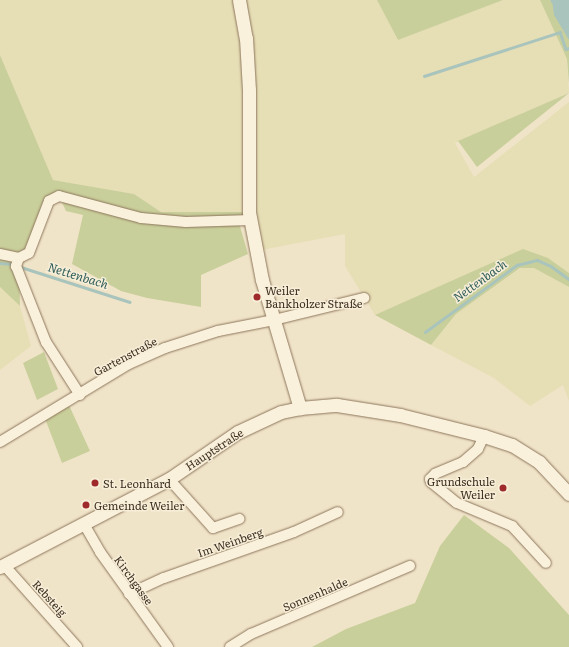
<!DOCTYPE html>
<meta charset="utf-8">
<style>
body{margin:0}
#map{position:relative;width:569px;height:647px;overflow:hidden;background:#f0e4c8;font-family:Literata,serif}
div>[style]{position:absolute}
.farmland>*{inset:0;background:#e6deb5}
.green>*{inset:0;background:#c9cf9b}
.water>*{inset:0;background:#a9c4bc}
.stream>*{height:2.5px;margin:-1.25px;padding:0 1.25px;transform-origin:1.25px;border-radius:1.25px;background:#a9c4bc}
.roads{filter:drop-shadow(0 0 1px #8d765c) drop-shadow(0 0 1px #8d765c)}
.minor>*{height:10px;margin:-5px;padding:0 5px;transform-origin:5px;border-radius:5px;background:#faf1dc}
.tertiary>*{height:13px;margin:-6.5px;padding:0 6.5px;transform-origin:6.5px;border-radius:6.5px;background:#faf1dc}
.dots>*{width:11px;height:11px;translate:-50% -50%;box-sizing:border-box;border:2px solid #f7eed8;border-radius:50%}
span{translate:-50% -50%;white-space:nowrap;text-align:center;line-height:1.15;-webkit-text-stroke:3px #f7eed8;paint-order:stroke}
.poi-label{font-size:11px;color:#3d2e20}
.left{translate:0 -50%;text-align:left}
.right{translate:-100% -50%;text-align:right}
.street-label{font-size:11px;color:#3d2e20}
.water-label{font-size:12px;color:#2f5d5a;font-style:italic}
</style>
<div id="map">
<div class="farmland">
<div style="clip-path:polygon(0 0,377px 0,398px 40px,503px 0,540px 0,567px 59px,569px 93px,455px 143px,474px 177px,569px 102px,569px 273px,548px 258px,432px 292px,375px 315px,345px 266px,345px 234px,256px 251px,249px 212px,161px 212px,134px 194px,53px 180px,0 55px)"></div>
<div style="clip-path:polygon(521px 268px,534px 268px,569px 287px,569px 401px,563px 385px,530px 406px,494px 378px,431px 345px,456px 314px)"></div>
<div style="clip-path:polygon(0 287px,20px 306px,31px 346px,0 370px)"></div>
</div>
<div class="green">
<div style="clip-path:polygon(377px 0,503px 0,398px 40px)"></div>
<div style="clip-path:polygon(540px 0,553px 0,569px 39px,569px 84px,567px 59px)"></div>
<div style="clip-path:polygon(0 55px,53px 180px,134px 194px,161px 212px,249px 212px,239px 223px,248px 254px,201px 275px,201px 307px,147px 298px,121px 291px,72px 264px,83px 215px,66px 211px,59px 196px,49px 201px,29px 253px,19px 258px,20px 306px,0 287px)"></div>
<div style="clip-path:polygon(569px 93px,477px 167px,458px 141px)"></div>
<div style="clip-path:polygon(523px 249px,548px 258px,569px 273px,569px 287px,534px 268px,520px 268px,456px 314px,431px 345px,375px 315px)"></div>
<div style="clip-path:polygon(44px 352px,58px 389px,37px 400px,23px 363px)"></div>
<div style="clip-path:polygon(68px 403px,90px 451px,62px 463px,44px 416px)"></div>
<div style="clip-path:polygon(464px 515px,509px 548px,569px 615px,569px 647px,312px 647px,346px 629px,415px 603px,440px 546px)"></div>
</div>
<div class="water">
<div style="clip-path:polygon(552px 0,569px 0,569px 40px,554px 15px)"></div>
</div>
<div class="stream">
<div style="left:552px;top:0;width:2px;rotate:63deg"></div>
<div style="left:424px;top:76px;width:143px;rotate:-17.9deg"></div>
<div style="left:560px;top:32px;width:18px;rotate:71deg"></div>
<div style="left:566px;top:49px;width:3px;rotate:-18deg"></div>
<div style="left:0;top:263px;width:12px;rotate:5deg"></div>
<div style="left:21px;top:267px;width:114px;rotate:17.8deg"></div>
<div style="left:425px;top:332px;width:114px;rotate:-36.1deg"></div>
<div style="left:517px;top:265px;width:21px;rotate:-14deg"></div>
<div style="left:537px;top:260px;width:15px;rotate:23deg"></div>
<div style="left:551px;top:266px;width:22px;rotate:36deg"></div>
</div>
<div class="roads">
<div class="minor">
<div style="left:0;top:254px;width:19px;rotate:12deg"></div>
<div style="left:19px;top:258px;width:9px;rotate:111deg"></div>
<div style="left:16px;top:266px;width:82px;rotate:68.5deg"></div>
<div style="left:46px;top:342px;width:63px;rotate:57.3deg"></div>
<div style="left:19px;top:258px;width:11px;rotate:-27deg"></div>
<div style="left:29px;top:253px;width:56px;rotate:-69deg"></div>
<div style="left:49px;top:201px;width:11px;rotate:-27deg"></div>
<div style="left:59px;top:196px;width:85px;rotate:15deg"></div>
<div style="left:141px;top:218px;width:45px;rotate:5.1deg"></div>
<div style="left:186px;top:222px;width:65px;rotate:-1.8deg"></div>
<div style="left:484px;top:436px;width:14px;rotate:115deg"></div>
<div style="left:478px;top:449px;width:20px;rotate:139deg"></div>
<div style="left:463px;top:462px;width:30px;rotate:157deg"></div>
<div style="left:435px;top:474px;width:7px;rotate:135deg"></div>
<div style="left:430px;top:479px;width:3px;rotate:72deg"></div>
<div style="left:431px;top:482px;width:33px;rotate:39deg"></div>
<div style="left:457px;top:503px;width:60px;rotate:22.7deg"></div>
<div style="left:512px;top:526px;width:50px;rotate:47.4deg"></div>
<div style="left:0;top:442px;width:151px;rotate:-31.2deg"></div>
<div style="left:129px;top:364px;width:39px;rotate:-24deg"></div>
<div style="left:165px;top:348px;width:56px;rotate:-17.8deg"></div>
<div style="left:218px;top:331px;width:57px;rotate:-11.1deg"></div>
<div style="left:274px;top:320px;width:93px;rotate:-13.7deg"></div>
<div style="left:169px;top:479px;width:66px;rotate:48.1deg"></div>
<div style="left:213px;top:528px;width:28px;rotate:-19deg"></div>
<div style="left:84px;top:524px;width:32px;rotate:60deg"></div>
<div style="left:100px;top:552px;width:117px;rotate:54.4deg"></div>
<div style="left:4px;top:565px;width:110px;rotate:48.3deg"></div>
<div style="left:129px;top:594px;width:38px;rotate:-25deg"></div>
<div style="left:164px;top:578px;width:138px;rotate:-19.5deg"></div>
<div style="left:294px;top:532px;width:48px;rotate:-24.4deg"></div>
<div style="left:230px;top:647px;width:25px;rotate:-32deg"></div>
<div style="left:251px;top:634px;width:173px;rotate:-23.2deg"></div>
</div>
<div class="tertiary">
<div style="left:239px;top:0;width:39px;rotate:80deg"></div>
<div style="left:246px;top:38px;width:52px;rotate:86.7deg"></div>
<div style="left:249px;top:90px;width:122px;rotate:90deg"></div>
<div style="left:249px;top:212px;width:69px;rotate:79.2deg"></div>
<div style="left:262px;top:280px;width:134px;rotate:73.5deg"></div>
<div style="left:0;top:567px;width:191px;rotate:-27.5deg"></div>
<div style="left:169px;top:479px;width:83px;rotate:-34.3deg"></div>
<div style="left:238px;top:432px;width:47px;rotate:-24.9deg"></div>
<div style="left:281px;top:412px;width:19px;rotate:-12deg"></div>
<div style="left:300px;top:408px;width:37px;rotate:-5deg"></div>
<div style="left:337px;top:405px;width:64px;rotate:9deg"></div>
<div style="left:400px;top:415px;width:87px;rotate:14deg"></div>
<div style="left:484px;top:436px;width:29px;rotate:18deg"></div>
<div style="left:512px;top:445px;width:32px;rotate:32deg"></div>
<div style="left:539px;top:462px;width:44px;rotate:46.8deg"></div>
</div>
</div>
<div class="dots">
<div style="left:257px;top:297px;background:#9e2a2b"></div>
<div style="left:95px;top:483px;background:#9e2a2b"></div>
<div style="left:503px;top:488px;background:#9e2a2b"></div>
<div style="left:86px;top:505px;background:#9e2a2b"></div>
</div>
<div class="poi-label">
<span class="left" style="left:265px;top:297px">Weiler<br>Bankholzer Straße</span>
<span class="right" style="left:495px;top:488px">Grundschule<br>Weiler</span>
<span class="left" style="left:103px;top:483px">St. Leonhard</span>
<span class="left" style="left:94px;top:505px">Gemeinde Weiler</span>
</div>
<div class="street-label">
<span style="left:125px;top:356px;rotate:-28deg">Gartenstraße</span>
<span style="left:214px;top:449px;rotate:-33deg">Hauptstraße</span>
<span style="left:230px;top:542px;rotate:-19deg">Im Weinberg</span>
<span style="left:134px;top:580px;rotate:54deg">Kirchgasse</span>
<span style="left:315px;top:594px;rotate:-23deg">Sonnenhalde</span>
<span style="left:50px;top:598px;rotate:48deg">Rebsteig</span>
</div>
<div class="water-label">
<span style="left:78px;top:276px;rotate:17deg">Nettenbach</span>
<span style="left:480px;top:281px;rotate:-36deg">Nettenbach</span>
</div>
</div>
